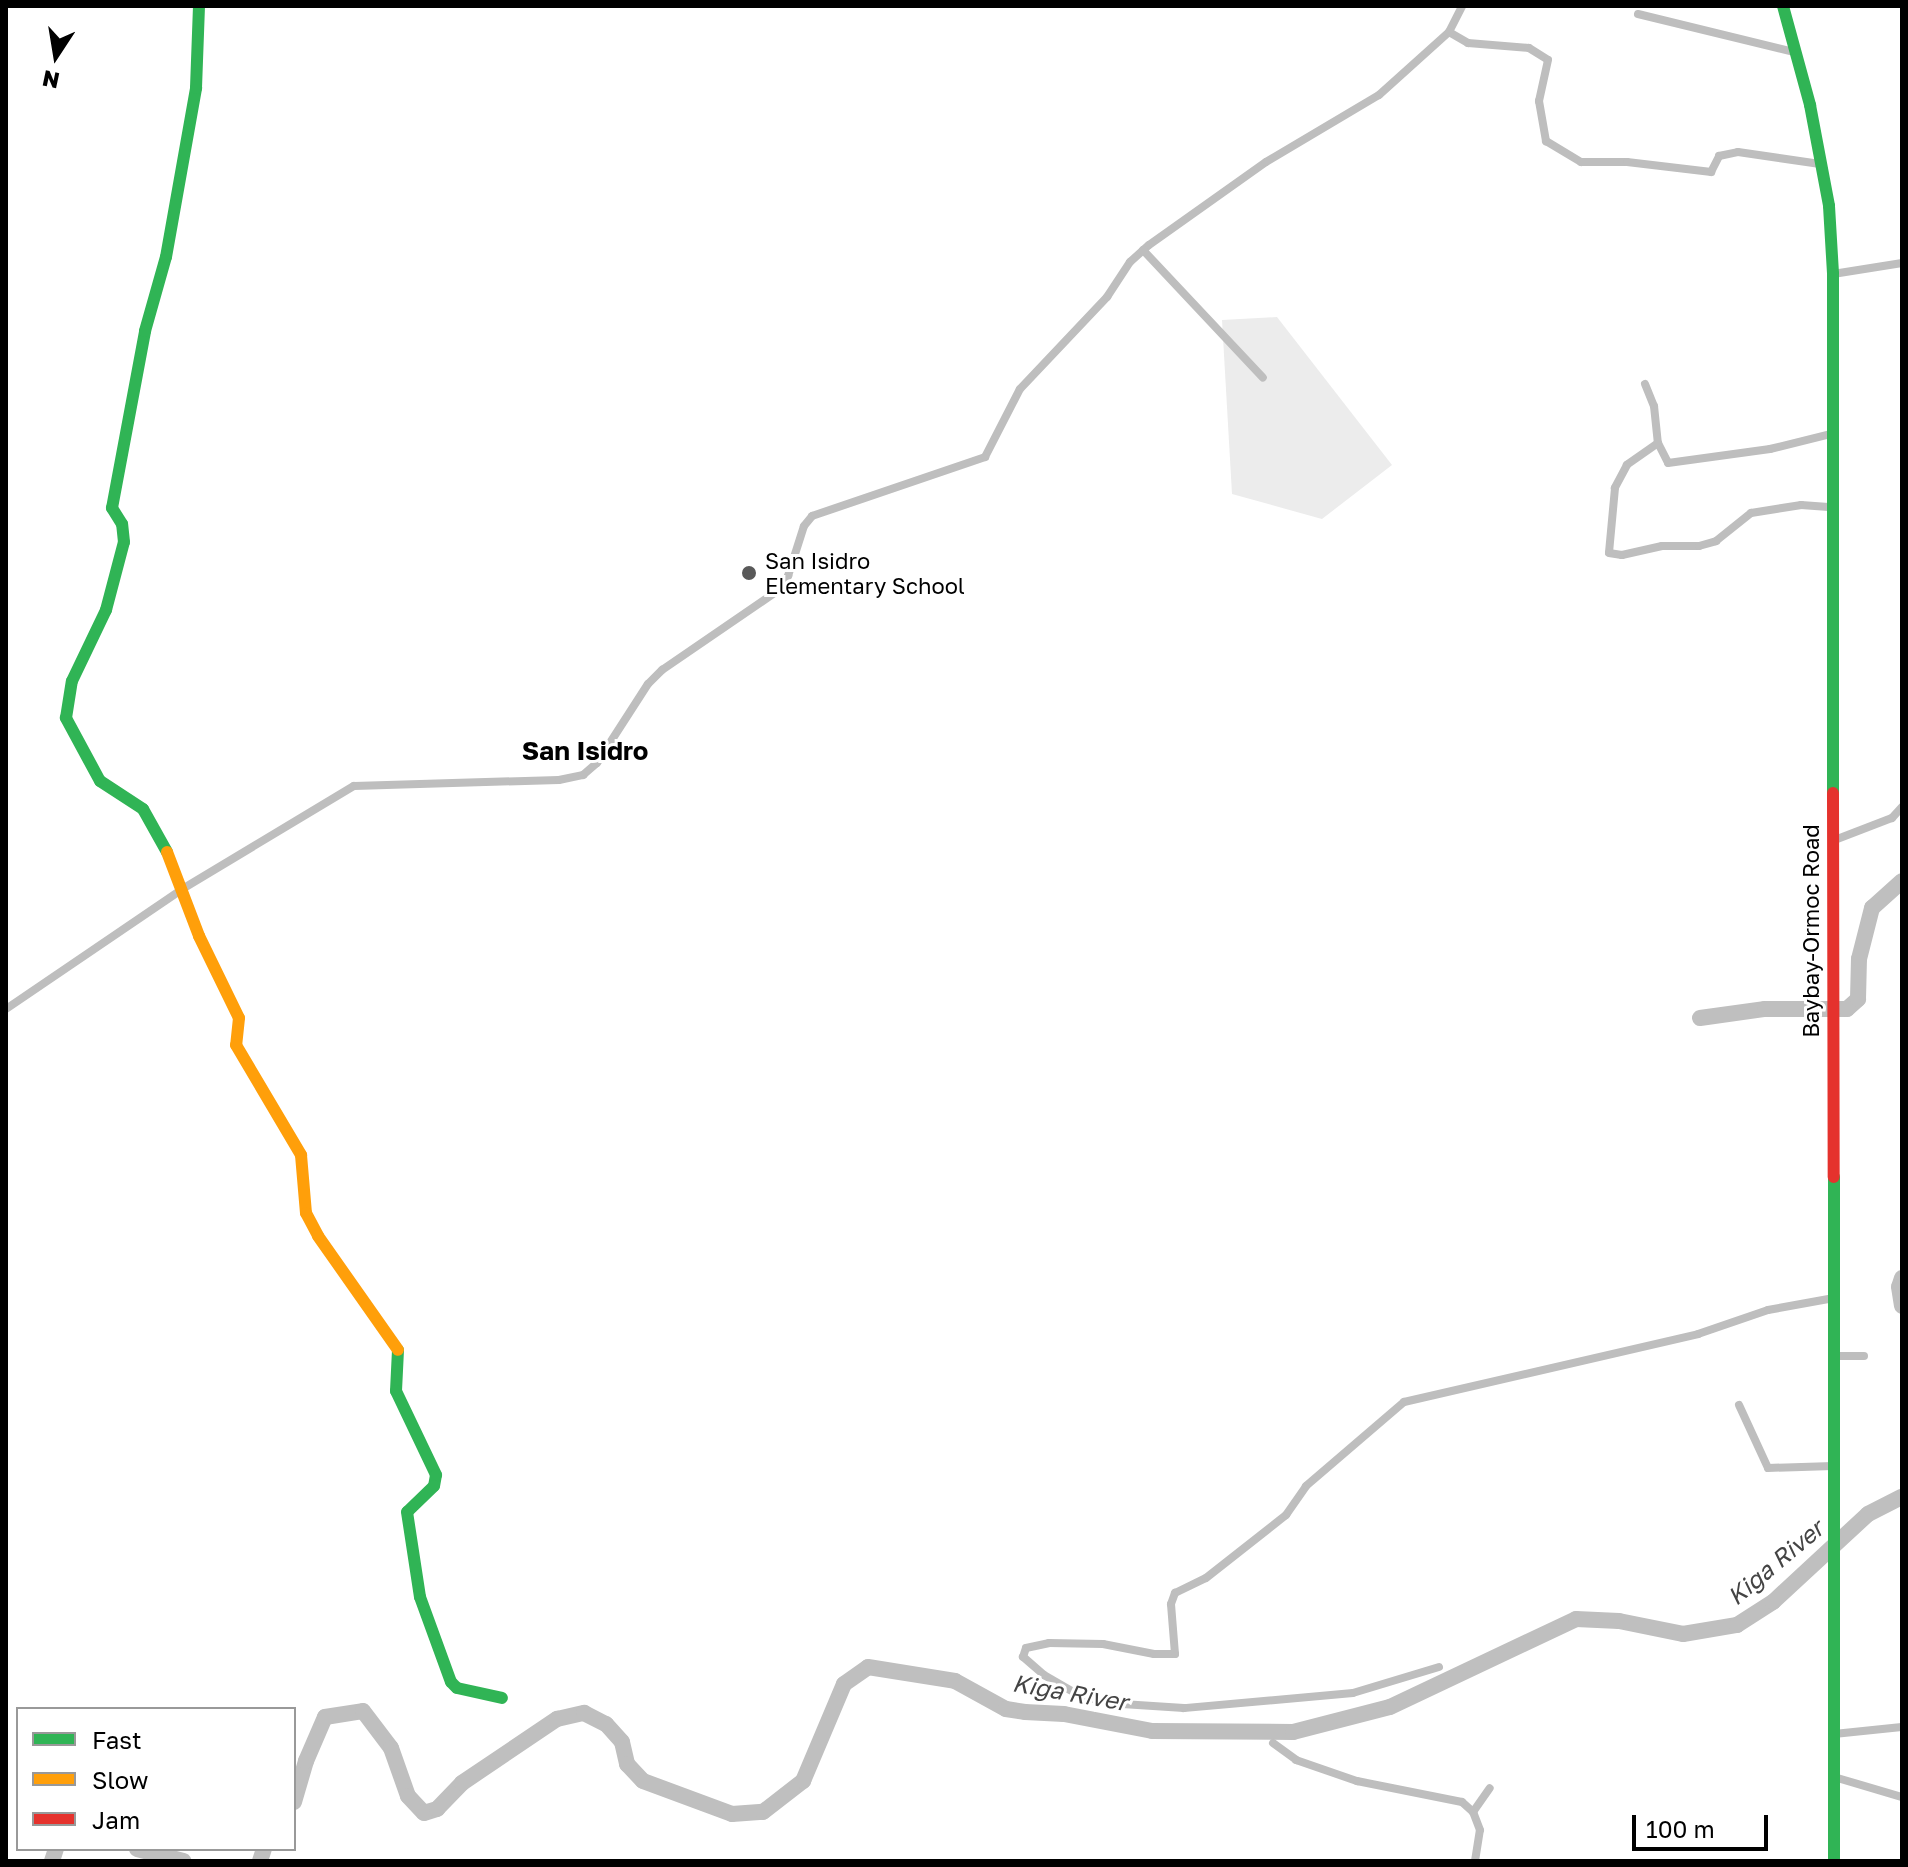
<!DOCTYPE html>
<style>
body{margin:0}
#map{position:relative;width:1908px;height:1867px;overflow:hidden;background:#fff;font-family:"Golos Text",sans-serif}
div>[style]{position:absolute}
.green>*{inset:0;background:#ececec}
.river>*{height:16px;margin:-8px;padding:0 8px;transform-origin:8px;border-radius:8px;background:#bfbfbf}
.street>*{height:8px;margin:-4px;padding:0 4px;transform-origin:4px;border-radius:4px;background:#bebebe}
.fast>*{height:12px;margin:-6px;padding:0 6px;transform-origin:6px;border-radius:6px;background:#30b455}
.slow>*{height:12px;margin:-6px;padding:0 6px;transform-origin:6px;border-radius:6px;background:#ff9f0a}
.jam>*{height:12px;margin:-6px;padding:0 6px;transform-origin:6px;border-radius:6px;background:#e5322d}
.dots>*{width:22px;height:22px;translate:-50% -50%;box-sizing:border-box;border:4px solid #fff;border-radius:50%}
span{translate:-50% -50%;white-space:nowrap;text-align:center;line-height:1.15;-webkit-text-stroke:6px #fff;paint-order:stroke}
.poi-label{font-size:22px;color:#000}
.left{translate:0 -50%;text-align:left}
.street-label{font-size:22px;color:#000}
.water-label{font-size:24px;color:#444;font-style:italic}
.quarter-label{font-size:26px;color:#000;font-weight:700}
.frame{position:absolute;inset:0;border:8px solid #000;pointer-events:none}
.legend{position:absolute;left:16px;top:1707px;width:280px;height:144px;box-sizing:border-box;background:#fff;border:2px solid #999;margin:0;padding:10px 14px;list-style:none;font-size:24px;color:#000}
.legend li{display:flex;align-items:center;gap:16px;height:40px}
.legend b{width:40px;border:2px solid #999}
.north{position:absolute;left:16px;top:16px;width:80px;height:80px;-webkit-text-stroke:6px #fff;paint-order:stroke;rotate:192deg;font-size:22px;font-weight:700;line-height:32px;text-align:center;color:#000}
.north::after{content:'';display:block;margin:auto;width:28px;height:36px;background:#000;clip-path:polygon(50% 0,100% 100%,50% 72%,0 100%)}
.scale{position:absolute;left:1632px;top:1815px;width:136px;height:36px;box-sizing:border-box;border:4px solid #000;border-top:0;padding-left:10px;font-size:24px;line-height:28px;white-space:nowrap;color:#000;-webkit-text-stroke:6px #fff;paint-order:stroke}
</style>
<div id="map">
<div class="green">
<div style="clip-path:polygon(1277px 317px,1392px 465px,1322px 519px,1232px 494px,1222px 320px)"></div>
</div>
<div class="river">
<div style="left:1700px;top:1018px;width:66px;rotate:-7.9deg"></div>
<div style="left:1765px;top:1009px;width:82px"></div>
<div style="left:1847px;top:1009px;width:15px;rotate:-42deg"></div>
<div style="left:1858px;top:999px;width:40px;rotate:-88.6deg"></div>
<div style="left:1859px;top:959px;width:53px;rotate:-75.7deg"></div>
<div style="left:1872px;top:908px;width:40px;rotate:-42deg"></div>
<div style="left:1902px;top:1278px;width:9px;rotate:108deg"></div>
<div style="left:1899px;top:1287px;width:19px;rotate:81deg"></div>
<div style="left:294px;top:1802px;width:43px;rotate:-73.7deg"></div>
<div style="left:306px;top:1761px;width:48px;rotate:-66.6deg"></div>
<div style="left:325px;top:1717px;width:38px;rotate:-9deg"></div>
<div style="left:363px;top:1711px;width:46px;rotate:52.9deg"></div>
<div style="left:391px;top:1748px;width:51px;rotate:70.5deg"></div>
<div style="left:408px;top:1796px;width:23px;rotate:47deg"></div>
<div style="left:424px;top:1813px;width:14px;rotate:-17deg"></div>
<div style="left:437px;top:1809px;width:36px;rotate:-46deg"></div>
<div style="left:462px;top:1783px;width:115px;rotate:-34deg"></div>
<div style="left:557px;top:1719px;width:28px;rotate:-13deg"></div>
<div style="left:584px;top:1713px;width:25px;rotate:27deg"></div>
<div style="left:606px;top:1724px;width:24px;rotate:48deg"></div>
<div style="left:622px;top:1742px;width:23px;rotate:77deg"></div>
<div style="left:627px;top:1764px;width:23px;rotate:47deg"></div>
<div style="left:643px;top:1781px;width:95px;rotate:20.3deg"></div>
<div style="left:732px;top:1814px;width:31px;rotate:-4deg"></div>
<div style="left:763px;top:1812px;width:51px;rotate:-37.8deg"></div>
<div style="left:803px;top:1781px;width:105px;rotate:-67.1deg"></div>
<div style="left:844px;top:1684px;width:29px;rotate:-35deg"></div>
<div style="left:868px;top:1667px;width:88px;rotate:9.1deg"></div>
<div style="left:955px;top:1681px;width:58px;rotate:28.8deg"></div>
<div style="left:1006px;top:1709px;width:19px;rotate:9deg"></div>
<div style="left:1025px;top:1712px;width:39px;rotate:3deg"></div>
<div style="left:1064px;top:1714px;width:90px;rotate:10.9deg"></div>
<div style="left:1152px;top:1731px;width:141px;rotate:0.4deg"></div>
<div style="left:1293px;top:1732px;width:100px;rotate:-14.5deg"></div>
<div style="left:1390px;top:1707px;width:206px;rotate:-25.3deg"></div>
<div style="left:1576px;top:1619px;width:43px;rotate:2.7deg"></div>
<div style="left:1619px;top:1621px;width:65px;rotate:11.5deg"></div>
<div style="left:1683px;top:1634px;width:55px;rotate:-9.5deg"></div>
<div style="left:1737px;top:1625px;width:43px;rotate:-32.6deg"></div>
<div style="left:1773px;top:1602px;width:129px;rotate:-42.8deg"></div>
<div style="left:1868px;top:1514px;width:38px;rotate:-27deg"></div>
<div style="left:137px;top:1849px;width:48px;rotate:14.6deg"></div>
<div style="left:52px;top:1861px;width:13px;rotate:-72deg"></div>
<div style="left:260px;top:1861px;width:13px;rotate:-72deg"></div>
</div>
<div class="street">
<div style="left:1638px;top:14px;width:161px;rotate:13.7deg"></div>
<div style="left:1449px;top:32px;width:22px;rotate:30deg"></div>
<div style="left:1468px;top:43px;width:61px;rotate:4.7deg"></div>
<div style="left:1529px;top:48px;width:22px;rotate:32deg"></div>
<div style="left:1548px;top:60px;width:42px;rotate:102.4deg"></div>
<div style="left:1539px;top:101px;width:41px;rotate:80.1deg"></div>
<div style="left:1546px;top:141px;width:41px;rotate:31deg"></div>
<div style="left:1581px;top:162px;width:46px"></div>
<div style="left:1627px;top:162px;width:85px;rotate:6.8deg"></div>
<div style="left:1711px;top:172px;width:18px;rotate:-63deg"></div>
<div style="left:1719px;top:156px;width:19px;rotate:-12deg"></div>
<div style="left:1738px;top:152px;width:83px;rotate:8.3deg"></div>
<div style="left:1143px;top:250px;width:175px;rotate:46.8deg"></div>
<div style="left:1833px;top:274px;width:70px;rotate:-9.1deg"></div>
<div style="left:1645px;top:384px;width:24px;rotate:68deg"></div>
<div style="left:1654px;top:406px;width:37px;rotate:84deg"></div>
<div style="left:1658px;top:443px;width:22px;rotate:63deg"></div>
<div style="left:1668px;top:463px;width:103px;rotate:-7.8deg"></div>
<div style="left:1770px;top:449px;width:63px;rotate:-13.8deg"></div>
<div style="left:1658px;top:443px;width:38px;rotate:145deg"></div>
<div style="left:1627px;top:465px;width:26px;rotate:118deg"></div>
<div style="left:1615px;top:488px;width:65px;rotate:95.3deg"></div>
<div style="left:1609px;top:553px;width:13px;rotate:9deg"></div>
<div style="left:1622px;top:555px;width:41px;rotate:-12.7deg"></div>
<div style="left:1662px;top:546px;width:37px"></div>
<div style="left:1699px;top:546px;width:18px;rotate:-16deg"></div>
<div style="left:1716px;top:541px;width:45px;rotate:-38.7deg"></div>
<div style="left:1751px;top:513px;width:51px;rotate:-9.1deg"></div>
<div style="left:1801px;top:505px;width:31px;rotate:4deg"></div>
<div style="left:1832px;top:841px;width:64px;rotate:-21deg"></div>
<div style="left:1892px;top:818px;width:15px;rotate:-48deg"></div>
<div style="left:6px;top:1009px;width:215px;rotate:-34.2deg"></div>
<div style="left:184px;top:888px;width:198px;rotate:-31deg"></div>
<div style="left:354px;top:786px;width:205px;rotate:-1.7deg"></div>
<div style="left:559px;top:780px;width:25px;rotate:-12deg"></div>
<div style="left:583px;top:775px;width:18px;rotate:-41deg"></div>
<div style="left:597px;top:763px;width:94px;rotate:-57.2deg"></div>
<div style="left:648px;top:684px;width:20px;rotate:-45deg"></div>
<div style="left:662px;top:670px;width:142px;rotate:-34.4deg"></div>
<div style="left:779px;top:590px;width:17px;rotate:-57deg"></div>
<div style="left:788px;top:576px;width:52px;rotate:-72.3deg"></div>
<div style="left:804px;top:526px;width:13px;rotate:-51deg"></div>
<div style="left:812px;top:516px;width:183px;rotate:-18.8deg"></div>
<div style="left:985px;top:457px;width:76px;rotate:-62.8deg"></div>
<div style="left:1020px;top:389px;width:127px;rotate:-46.6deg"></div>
<div style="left:1107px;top:297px;width:42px;rotate:-56.7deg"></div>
<div style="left:1130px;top:262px;width:25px;rotate:-42deg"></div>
<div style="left:1149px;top:245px;width:143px;rotate:-35.4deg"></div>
<div style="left:1266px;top:162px;width:131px;rotate:-30.7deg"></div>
<div style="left:1379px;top:95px;width:94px;rotate:-42deg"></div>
<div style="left:1449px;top:32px;width:29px;rotate:-63deg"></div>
<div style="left:1833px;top:1356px;width:31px"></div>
<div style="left:1739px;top:1405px;width:69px;rotate:65.3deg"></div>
<div style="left:1768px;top:1468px;width:65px;rotate:-1.8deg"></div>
<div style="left:1439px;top:1667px;width:90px;rotate:163.2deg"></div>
<div style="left:1353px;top:1693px;width:170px;rotate:174.9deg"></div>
<div style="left:1184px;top:1708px;width:62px;rotate:-176.3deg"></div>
<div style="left:1122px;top:1704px;width:41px;rotate:-170.1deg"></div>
<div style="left:1082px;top:1697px;width:44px;rotate:-149.9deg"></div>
<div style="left:1044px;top:1675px;width:28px;rotate:-139deg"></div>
<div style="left:1023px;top:1657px;width:9px;rotate:-72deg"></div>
<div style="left:1026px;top:1648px;width:24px;rotate:-12deg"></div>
<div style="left:1049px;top:1643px;width:54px;rotate:1.1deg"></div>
<div style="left:1103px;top:1644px;width:52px;rotate:11.1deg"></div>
<div style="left:1154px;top:1654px;width:21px"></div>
<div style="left:1175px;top:1654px;width:50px;rotate:-94.6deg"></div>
<div style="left:1171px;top:1604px;width:12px;rotate:-70deg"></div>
<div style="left:1175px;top:1593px;width:34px;rotate:-26deg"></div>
<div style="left:1206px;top:1578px;width:102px;rotate:-38.2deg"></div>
<div style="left:1286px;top:1515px;width:35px;rotate:-55deg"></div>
<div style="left:1306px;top:1486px;width:129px;rotate:-40.6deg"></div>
<div style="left:1404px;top:1402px;width:302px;rotate:-13deg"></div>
<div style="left:1698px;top:1334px;width:74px;rotate:-18.9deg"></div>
<div style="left:1768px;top:1310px;width:67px;rotate:-10.3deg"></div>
<div style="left:1834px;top:1734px;width:68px;rotate:-5.9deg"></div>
<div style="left:1273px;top:1743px;width:29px;rotate:36deg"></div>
<div style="left:1296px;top:1760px;width:65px;rotate:19deg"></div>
<div style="left:1357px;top:1781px;width:107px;rotate:11.3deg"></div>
<div style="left:1462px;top:1802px;width:15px;rotate:42deg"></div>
<div style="left:1834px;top:1777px;width:71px;rotate:16.4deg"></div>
<div style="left:1475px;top:1861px;width:31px;rotate:-81deg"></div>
<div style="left:1480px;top:1830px;width:19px;rotate:-111deg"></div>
<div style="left:1473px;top:1812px;width:29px;rotate:-55deg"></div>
</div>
<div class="fast">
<div style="left:1783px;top:6px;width:103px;rotate:74.7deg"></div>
<div style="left:1810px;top:105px;width:103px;rotate:79.3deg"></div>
<div style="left:1829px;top:206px;width:68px;rotate:86.6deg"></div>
<div style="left:1833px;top:274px;width:519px;rotate:90deg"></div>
<div style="left:167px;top:852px;width:49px;rotate:-119.2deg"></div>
<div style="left:143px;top:809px;width:51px;rotate:-146.9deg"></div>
<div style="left:100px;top:781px;width:72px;rotate:-118.4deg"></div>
<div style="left:66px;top:718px;width:37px;rotate:-81deg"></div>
<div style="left:72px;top:681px;width:79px;rotate:-64.4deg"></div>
<div style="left:106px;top:610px;width:70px;rotate:-75.2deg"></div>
<div style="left:124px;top:542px;width:18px;rotate:-96deg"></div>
<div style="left:122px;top:524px;width:19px;rotate:-122deg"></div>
<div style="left:112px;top:508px;width:180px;rotate:-79.4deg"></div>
<div style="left:145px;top:331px;width:77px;rotate:-74.2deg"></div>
<div style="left:166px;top:257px;width:172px;rotate:-79.9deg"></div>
<div style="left:196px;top:88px;width:82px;rotate:-87.9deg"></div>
<div style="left:1834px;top:1177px;width:684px;rotate:90deg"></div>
<div style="left:398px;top:1350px;width:41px;rotate:92.8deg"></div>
<div style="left:396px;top:1391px;width:93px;rotate:64.5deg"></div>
<div style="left:436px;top:1475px;width:11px;rotate:100deg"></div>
<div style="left:434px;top:1486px;width:37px;rotate:136deg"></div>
<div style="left:407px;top:1512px;width:86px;rotate:81.3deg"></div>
<div style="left:420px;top:1597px;width:90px;rotate:70deg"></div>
<div style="left:451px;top:1682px;width:8px;rotate:45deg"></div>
<div style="left:457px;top:1688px;width:46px;rotate:12.5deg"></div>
</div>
<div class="slow">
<div style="left:167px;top:852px;width:90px;rotate:69.1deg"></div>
<div style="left:199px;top:936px;width:91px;rotate:64deg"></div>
<div style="left:239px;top:1018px;width:27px;rotate:96deg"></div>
<div style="left:236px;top:1045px;width:128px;rotate:59.4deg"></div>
<div style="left:301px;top:1155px;width:58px;rotate:85.1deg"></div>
<div style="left:306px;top:1213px;width:26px;rotate:62deg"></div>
<div style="left:318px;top:1236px;width:139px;rotate:54.9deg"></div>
</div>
<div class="jam">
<div style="left:1833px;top:793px;width:384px;rotate:89.9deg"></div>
</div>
<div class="dots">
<div style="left:749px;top:573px;background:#595959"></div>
</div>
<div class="poi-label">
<span class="left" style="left:765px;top:573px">San Isidro<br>Elementary School</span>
</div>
<div class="street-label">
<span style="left:1811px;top:931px;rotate:-90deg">Baybay-Ormoc Road</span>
</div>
<div class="water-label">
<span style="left:1775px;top:1562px;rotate:-40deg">Kiga River</span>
<span style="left:1070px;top:1692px;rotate:10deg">Kiga River</span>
</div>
<div class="quarter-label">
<span style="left:585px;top:751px">San Isidro</span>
</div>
<div class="frame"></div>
<ul class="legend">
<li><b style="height:10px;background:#30b455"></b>Fast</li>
<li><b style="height:10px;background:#ff9f0a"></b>Slow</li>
<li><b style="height:10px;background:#e5322d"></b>Jam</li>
</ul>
<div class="north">N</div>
<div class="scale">100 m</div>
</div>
